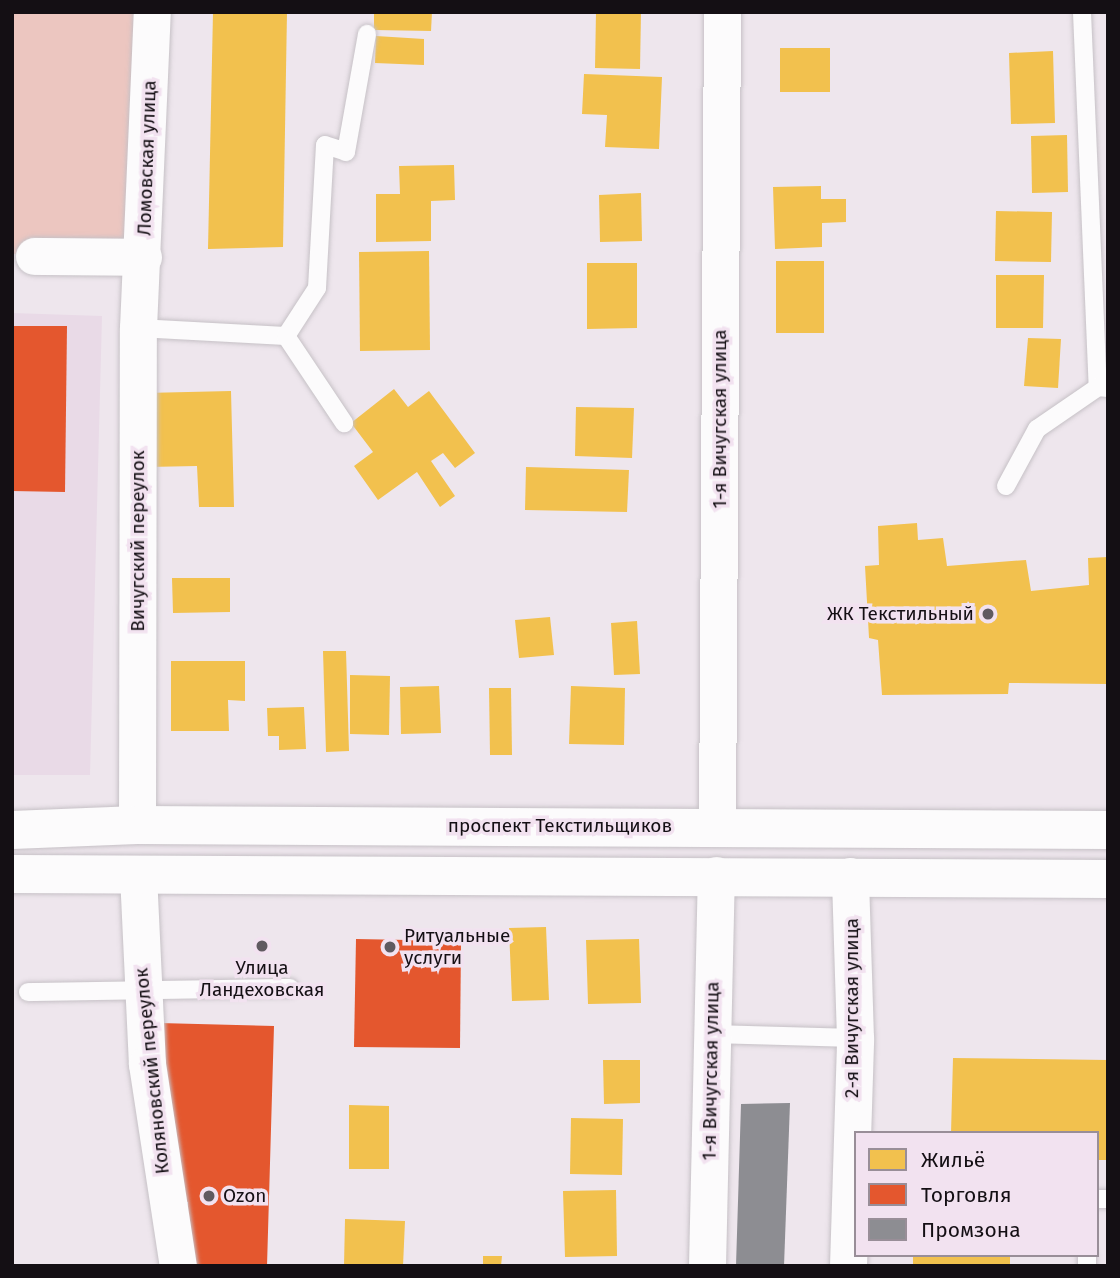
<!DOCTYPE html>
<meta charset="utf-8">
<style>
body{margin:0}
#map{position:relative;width:1120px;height:1278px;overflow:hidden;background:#eee6ed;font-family:"Fira Sans",sans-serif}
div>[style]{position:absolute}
.built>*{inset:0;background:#e9dae7}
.green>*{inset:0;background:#ecc6c0}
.homes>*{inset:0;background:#f2c14e}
.shops>*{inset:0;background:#e4572e}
.industry>*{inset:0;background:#8d8d92}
.roads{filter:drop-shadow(0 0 2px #c6c1c6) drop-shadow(0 0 2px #c6c1c6)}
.lane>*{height:18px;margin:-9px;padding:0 9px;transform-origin:9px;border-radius:9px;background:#fcfbfc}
.street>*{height:37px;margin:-18.5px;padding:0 18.5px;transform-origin:18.5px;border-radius:18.5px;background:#fcfbfc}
.secondary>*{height:38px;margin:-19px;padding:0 19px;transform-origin:19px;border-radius:19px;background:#fcfbfc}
.dots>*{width:19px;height:19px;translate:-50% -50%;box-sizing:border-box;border:4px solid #f2e2f0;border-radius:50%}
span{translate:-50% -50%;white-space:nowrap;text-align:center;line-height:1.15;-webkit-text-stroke:7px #f2e2f0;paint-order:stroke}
.street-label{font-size:19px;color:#140f14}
.poi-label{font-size:19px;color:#140f14}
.right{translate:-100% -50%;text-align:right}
.left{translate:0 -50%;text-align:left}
.frame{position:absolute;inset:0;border:14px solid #140f14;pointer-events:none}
.legend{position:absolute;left:854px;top:1131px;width:245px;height:126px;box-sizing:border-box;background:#f2e2f0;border:2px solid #998e98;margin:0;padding:9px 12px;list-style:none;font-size:21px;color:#140f14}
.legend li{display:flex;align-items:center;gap:14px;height:35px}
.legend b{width:35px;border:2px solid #998e98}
</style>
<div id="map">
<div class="built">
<div style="clip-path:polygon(12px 313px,102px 316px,90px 775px,12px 775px)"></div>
</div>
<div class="green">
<div style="clip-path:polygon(12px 12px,152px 12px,143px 257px,12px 254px)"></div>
</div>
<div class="homes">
<div style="clip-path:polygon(213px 12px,287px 12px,283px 247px,208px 249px)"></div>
<div style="clip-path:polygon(374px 12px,432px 12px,431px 31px,374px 30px)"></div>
<div style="clip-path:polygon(596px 12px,641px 12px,640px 69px,595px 68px)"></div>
<div style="clip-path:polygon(376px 36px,424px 39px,424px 65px,375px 63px)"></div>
<div style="clip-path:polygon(780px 48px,830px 48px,830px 92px,780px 92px)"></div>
<div style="clip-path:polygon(1053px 51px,1055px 123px,1011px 124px,1009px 53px)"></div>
<div style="clip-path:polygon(584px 74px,662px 77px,659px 149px,605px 147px,607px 115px,582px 114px)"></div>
<div style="clip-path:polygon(1067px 135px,1068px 192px,1032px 193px,1031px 136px)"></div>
<div style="clip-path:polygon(454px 165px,455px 200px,431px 201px,431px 241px,376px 242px,376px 194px,400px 194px,399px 166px)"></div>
<div style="clip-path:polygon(821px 186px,821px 199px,846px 199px,846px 222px,822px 223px,822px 247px,775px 249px,773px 187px)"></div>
<div style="clip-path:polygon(641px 193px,642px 241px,600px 242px,599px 195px)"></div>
<div style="clip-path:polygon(996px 211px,1052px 212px,1051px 262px,995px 261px)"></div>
<div style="clip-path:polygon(429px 251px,430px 350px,360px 351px,359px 252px)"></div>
<div style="clip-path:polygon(776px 261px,824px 261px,824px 333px,776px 333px)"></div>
<div style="clip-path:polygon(587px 263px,637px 263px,637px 328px,587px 329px)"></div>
<div style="clip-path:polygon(996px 275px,1044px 275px,1043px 328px,996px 328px)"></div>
<div style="clip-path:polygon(1028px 338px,1061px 339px,1058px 388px,1024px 386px)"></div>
<div style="clip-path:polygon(394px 389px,408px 407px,429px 391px,475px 453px,455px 468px,443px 453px,431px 461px,455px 496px,440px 507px,417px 472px,378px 500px,354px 466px,373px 452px,351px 423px)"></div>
<div style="clip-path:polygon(231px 391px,234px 507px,199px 507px,197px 466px,147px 467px,145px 393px)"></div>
<div style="clip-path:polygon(576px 407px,634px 408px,632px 458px,575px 456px)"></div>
<div style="clip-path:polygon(526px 467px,629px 470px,627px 512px,525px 510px)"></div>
<div style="clip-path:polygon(917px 523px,918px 540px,943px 538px,947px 566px,1026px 560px,1031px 591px,1089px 585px,1088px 558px,1108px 557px,1108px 684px,1009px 683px,1008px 694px,882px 695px,878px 640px,869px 638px,865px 566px,879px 565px,878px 526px)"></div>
<div style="clip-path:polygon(172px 578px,230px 578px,230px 612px,173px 613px)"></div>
<div style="clip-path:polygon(550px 617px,554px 655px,519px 658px,515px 620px)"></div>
<div style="clip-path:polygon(637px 621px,640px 674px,614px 675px,611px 623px)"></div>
<div style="clip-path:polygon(323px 651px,346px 651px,349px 751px,326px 752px)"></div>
<div style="clip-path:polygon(171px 661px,245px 661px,245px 701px,228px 700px,229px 731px,171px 731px)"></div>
<div style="clip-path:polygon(350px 675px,390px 676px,389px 735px,350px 734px)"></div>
<div style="clip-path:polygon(439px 686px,441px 733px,401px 734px,400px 687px)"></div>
<div style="clip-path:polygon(571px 686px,625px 688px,624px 745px,569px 744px)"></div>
<div style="clip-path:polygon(489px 688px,511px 688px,512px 755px,490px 755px)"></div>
<div style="clip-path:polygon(304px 707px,306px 749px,279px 750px,279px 736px,268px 736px,267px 708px)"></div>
<div style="clip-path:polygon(546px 927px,549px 1000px,512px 1001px,509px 928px)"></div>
<div style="clip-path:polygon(639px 939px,641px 1003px,588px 1004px,586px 940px)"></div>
<div style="clip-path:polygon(953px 1058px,1108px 1060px,1108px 1160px,1097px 1160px,1097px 1133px,951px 1133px)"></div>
<div style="clip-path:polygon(603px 1060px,640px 1060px,640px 1103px,604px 1104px)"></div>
<div style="clip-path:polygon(349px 1105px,389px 1106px,389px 1169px,349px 1169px)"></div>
<div style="clip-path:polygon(571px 1118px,623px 1119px,622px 1175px,570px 1174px)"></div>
<div style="clip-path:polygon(616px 1190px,617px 1256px,565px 1257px,563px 1191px)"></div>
<div style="clip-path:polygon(345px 1219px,405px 1221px,403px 1266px,344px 1266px)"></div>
<div style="clip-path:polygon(913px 1255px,1010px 1255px,1010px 1266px,913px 1266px)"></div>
<div style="clip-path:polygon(483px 1256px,502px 1256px,501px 1266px,483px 1266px)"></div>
</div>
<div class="shops">
<div style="clip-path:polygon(12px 326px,67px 326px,65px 492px,12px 491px)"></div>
<div style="clip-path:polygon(356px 939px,461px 941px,460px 1048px,354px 1047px)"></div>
<div style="clip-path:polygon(159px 1023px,274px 1026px,267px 1266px,186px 1266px,188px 1202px,169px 1202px)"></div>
</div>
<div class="industry">
<div style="clip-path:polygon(790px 1103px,784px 1266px,736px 1266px,741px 1104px)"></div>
</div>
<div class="roads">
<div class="lane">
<div style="left:1082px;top:12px;width:375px;rotate:87.6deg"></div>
<div style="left:138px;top:328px;width:148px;rotate:3.1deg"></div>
<div style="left:286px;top:336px;width:105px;rotate:56.3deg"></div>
<div style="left:286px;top:336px;width:57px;rotate:-57.1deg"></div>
<div style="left:317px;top:288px;width:143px;rotate:-86.8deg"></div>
<div style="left:325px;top:145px;width:22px;rotate:18deg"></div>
<div style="left:346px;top:152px;width:120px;rotate:-79.9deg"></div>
<div style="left:1006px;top:486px;width:65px;rotate:-61.5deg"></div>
<div style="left:1037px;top:429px;width:74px;rotate:-34.5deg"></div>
<div style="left:1098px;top:387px;width:10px;rotate:6deg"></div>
<div style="left:28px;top:992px;width:262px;rotate:-0.9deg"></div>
<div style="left:712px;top:1034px;width:143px;rotate:1.6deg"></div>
<div style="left:1097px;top:1199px;width:11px"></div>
<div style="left:1087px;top:1255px;width:11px;rotate:90deg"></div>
</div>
<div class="street">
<div style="left:34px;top:256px;width:109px;rotate:0.5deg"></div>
<div style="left:137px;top:825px;width:497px;rotate:-89.9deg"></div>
<div style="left:138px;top:328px;width:316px;rotate:-87.5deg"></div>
<div style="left:717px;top:827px;width:815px;rotate:-89.65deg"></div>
<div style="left:138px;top:874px;width:190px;rotate:87.3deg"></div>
<div style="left:147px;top:1064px;width:204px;rotate:81.3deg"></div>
<div style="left:707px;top:1266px;width:391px;rotate:-88.7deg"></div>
<div style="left:848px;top:1266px;width:228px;rotate:-88.2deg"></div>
<div style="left:855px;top:1038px;width:162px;rotate:-91.8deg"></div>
</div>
<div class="secondary">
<div style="left:12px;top:830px;width:125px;rotate:-2.3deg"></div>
<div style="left:137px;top:825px;width:971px;rotate:0.3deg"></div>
<div style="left:12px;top:874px;width:1096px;rotate:0.26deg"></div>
</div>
</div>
<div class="dots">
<div style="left:988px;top:614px;background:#605a60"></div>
<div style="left:262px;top:946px;background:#605a60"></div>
<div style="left:390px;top:947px;background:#605a60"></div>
<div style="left:209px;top:1196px;background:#605a60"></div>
</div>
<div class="street-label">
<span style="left:147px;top:158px;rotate:-88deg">Ломовская улица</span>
<span style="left:720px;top:419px;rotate:-90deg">1-я Вичугская улица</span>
<span style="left:138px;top:541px;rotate:-90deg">Вичугский переулок</span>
<span style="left:560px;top:826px">проспект Текстильщиков</span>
<span style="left:852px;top:1008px;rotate:-90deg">2-я Вичугская улица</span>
<span style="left:152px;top:1071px;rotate:-96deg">Коляновский переулок</span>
<span style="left:711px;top:1071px;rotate:-89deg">1-я Вичугская улица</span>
</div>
<div class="poi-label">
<span class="right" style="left:974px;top:614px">ЖК Текстильный</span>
<span class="left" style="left:404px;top:947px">Ритуальные<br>услуги</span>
<span style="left:262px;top:979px">Улица<br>Ландеховская</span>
<span class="left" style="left:223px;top:1196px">Ozon</span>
</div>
<div class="frame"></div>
<ul class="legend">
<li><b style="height:19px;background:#f2c14e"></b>Жильё</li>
<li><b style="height:19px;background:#e4572e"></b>Торговля</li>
<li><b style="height:19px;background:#8d8d92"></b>Промзона</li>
</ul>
</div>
